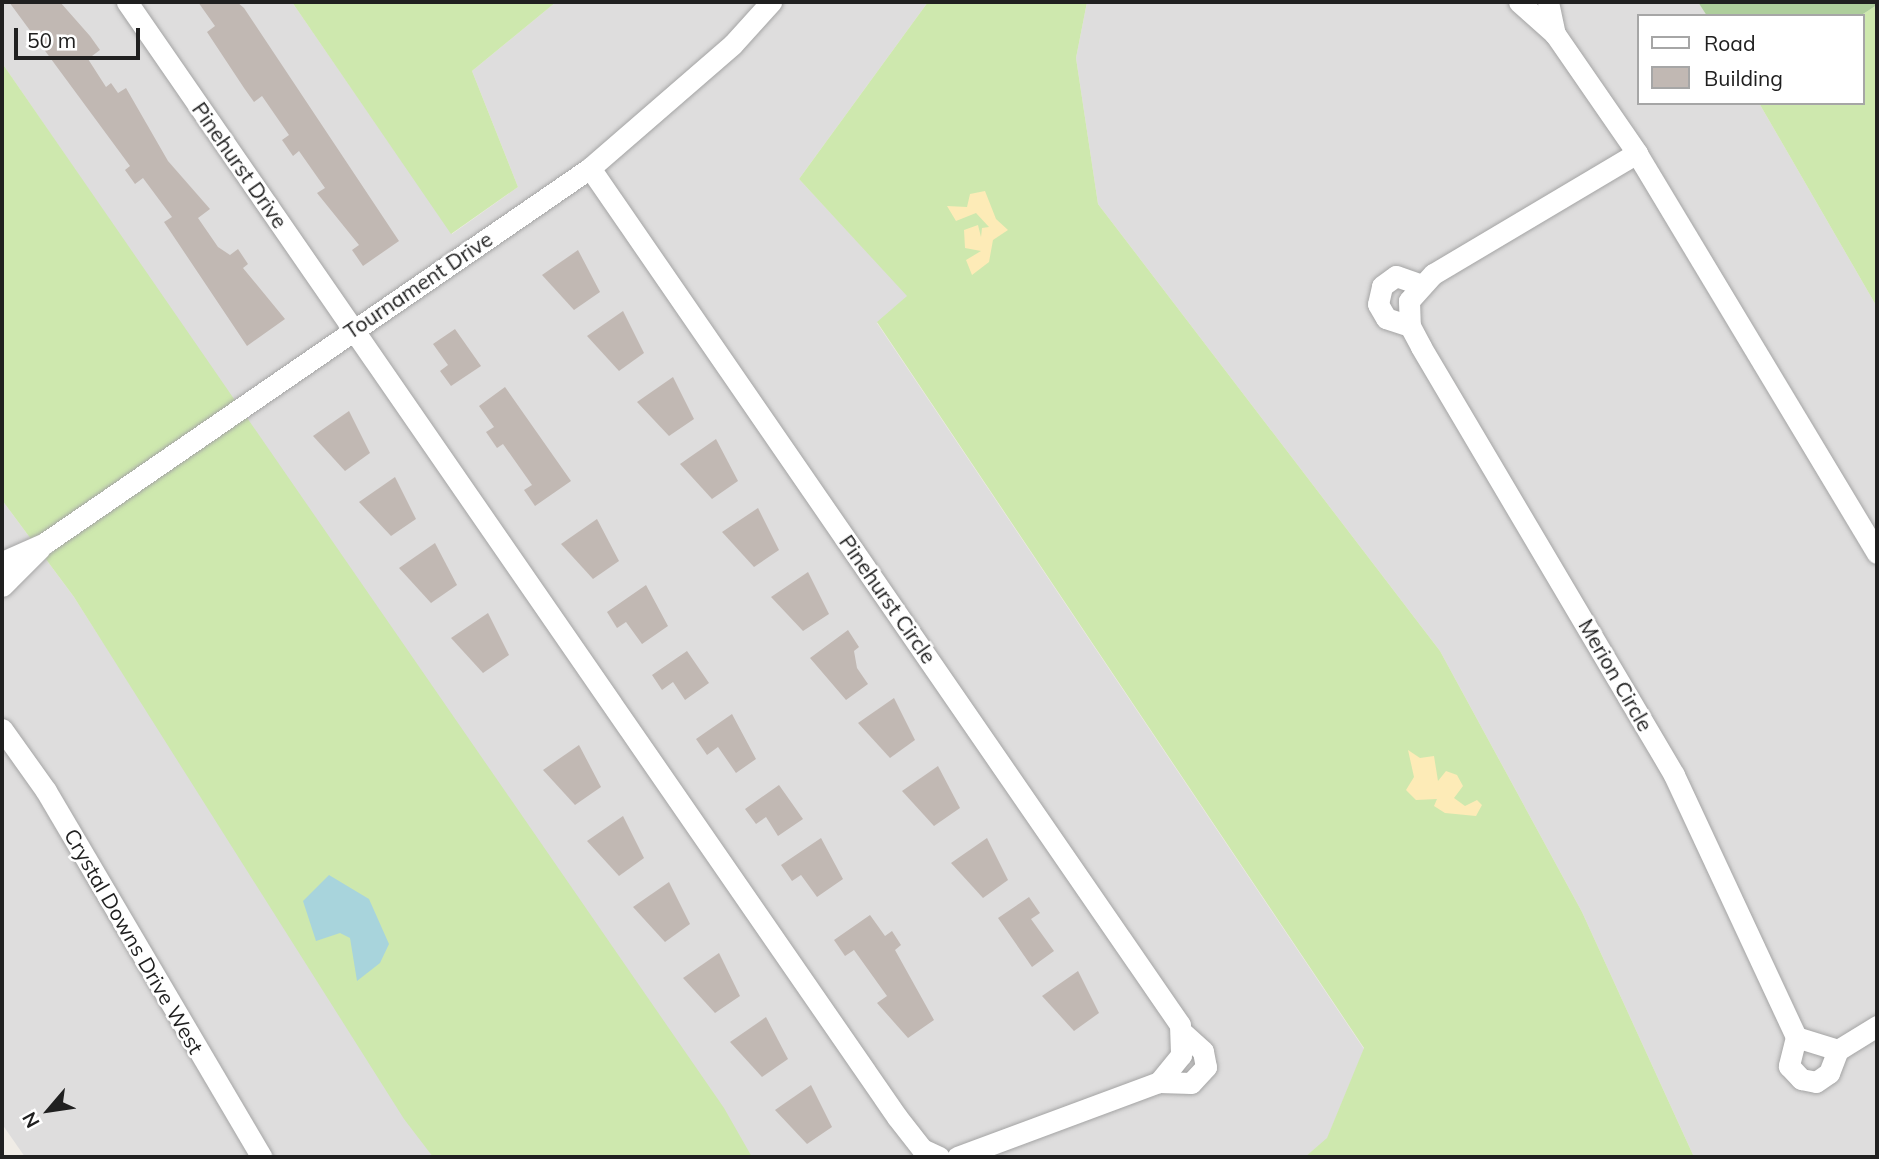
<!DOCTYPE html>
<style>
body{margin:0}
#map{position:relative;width:1879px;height:1159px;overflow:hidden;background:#f0ece6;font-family:Mulish,sans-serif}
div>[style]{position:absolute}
.residential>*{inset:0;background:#dedddd}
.grass>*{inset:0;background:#cee8ae}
.forest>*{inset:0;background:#aece9c}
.sand>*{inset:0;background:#fdebb7}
.water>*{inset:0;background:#a8d4dc}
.building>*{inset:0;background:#c1b8b3}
.roads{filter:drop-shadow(0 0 2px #a4a4a4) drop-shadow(0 0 2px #a4a4a4)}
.minor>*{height:21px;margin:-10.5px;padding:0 10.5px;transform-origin:10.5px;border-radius:10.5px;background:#fff}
span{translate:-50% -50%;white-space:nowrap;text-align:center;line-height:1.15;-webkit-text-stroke:5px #fff;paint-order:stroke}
.street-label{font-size:21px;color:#202020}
.frame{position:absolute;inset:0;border:4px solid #202020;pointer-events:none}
.legend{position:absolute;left:1637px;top:14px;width:228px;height:91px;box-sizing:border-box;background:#fff;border:2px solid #a6a6a6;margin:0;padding:9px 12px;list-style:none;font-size:21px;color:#202020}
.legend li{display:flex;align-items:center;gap:14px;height:35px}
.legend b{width:35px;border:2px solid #a6a6a6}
.north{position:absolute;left:14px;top:1075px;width:70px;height:70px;-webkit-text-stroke:5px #fff;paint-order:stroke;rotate:241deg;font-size:19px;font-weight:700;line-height:28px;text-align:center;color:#202020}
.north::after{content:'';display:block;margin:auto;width:24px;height:32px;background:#202020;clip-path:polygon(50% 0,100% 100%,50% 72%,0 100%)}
.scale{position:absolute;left:14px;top:28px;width:126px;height:32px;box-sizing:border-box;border:4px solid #202020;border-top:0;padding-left:9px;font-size:21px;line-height:24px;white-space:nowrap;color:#202020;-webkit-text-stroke:5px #fff;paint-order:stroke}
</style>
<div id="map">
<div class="residential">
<div style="clip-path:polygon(2px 2px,292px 2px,452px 234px,518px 187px,472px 71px,556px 2px,928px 2px,799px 179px,908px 296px,877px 323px,1364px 1049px,1327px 1139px,1305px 1157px,752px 1157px,2px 63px)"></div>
<div style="clip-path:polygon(1087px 2px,1698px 2px,1707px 16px,1639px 16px,1639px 103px,1759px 103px,1877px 307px,1877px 1157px,1694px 1157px,1582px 912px,1440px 651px,1098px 204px,1076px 58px)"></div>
<div style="clip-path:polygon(2px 500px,74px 597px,433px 1157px,25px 1157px,2px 1124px)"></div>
</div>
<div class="grass">
<div style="clip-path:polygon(292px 2px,556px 2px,472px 71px,518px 187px,451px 234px)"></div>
<div style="clip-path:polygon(928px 2px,1087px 2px,1076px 58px,1098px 204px,1440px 651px,1582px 912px,1694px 1157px,1305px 1157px,1327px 1138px,1364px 1048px,877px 322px,907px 296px,799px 179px)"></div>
<div style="clip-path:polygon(1877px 5px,1877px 307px,1759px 103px,1863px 103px,1860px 16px)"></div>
<div style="clip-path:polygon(2px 63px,724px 1108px,752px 1157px,433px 1157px,404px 1119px,74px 597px,2px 500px)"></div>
</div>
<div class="forest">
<div style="clip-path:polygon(1698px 2px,1877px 2px,1877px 5px,1860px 16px,1707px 16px)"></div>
</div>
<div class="sand">
<div style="clip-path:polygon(985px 191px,996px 219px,1008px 230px,993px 240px,989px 262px,972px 275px,966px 260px,981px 251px,965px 248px,964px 230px,978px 225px,981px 237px,982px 228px,989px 227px,976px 213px,956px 221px,947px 206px,967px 207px,970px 194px)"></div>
<div style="clip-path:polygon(1408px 750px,1420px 758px,1434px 756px,1438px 781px,1446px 771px,1457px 775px,1463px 786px,1454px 798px,1465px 806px,1477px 800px,1482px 805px,1476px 816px,1445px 813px,1434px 806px,1437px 799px,1416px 800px,1406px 790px,1414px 777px)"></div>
</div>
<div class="water">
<div style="clip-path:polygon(329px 875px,369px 899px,389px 944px,380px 963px,357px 981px,350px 938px,340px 933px,316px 941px,303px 901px)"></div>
</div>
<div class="building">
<div style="clip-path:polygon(9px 2px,60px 2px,90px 36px,100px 50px,88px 59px,106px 87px,111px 83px,118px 93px,126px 88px,168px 161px,210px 209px,198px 218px,218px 247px,230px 255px,238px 249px,248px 264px,243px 268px,285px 319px,247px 346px,164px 222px,172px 217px,143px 178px,135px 184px,125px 170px,130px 166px)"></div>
<div style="clip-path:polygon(198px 2px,237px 2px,244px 8px,399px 241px,363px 266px,352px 250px,359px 245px,317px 193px,325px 188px,299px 151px,293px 156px,282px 140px,289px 135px,262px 96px,254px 102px,244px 88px,207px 32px,215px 26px)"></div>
<div style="clip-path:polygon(578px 250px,600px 292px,574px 310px,542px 275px)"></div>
<div style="clip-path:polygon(623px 311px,644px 353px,619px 371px,587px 336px)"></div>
<div style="clip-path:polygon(455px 329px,481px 366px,451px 386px,440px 371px,448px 365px,433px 344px)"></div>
<div style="clip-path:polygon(673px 377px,694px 419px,669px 436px,637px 402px)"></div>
<div style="clip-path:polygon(505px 387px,571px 481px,535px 506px,524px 490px,532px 485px,503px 444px,497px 448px,486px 432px,494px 427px,479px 406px)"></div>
<div style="clip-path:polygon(349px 411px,370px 453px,345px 471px,313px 436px)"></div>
<div style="clip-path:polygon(716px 439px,738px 481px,712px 499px,680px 464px)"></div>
<div style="clip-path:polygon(395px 477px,416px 519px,391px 536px,359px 502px)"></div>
<div style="clip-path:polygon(758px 508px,779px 550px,754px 567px,722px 532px)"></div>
<div style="clip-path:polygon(597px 519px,619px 561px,593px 579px,561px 544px)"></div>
<div style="clip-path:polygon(435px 543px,457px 585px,431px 603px,399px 568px)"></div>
<div style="clip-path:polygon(808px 572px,829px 614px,803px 631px,771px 597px)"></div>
<div style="clip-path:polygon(646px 585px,668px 626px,642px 644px,626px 622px,617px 628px,607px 612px)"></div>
<div style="clip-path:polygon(488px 613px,509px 655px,483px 673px,451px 638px)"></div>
<div style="clip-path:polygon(848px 630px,859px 647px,854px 651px,857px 668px,868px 684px,846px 700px,810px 658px)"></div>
<div style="clip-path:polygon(687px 651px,709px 683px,685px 700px,673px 682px,662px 690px,652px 675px)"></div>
<div style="clip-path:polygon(894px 698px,915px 740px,890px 758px,858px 723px)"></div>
<div style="clip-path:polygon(732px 714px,756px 759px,736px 773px,718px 747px,707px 755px,696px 739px)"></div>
<div style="clip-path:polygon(579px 745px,601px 787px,575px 805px,543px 770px)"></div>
<div style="clip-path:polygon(938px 766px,960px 808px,934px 826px,902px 791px)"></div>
<div style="clip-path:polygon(779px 785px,803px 819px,778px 836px,766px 817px,756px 824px,745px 809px)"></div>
<div style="clip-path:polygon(623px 816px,644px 858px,619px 876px,587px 841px)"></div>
<div style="clip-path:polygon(821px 838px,843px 879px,817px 897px,801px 875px,792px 881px,781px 865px)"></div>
<div style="clip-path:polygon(987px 838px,1008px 880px,983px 898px,951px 863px)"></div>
<div style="clip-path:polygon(669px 882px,690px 924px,665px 942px,633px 907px)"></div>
<div style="clip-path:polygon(1029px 897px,1040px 913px,1031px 919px,1054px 951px,1032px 967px,998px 918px)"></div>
<div style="clip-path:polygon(870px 915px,885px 936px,892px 931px,901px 945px,895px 950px,934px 1020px,908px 1038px,877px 1003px,887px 996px,854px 950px,845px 956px,834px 940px)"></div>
<div style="clip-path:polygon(719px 953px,740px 996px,715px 1013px,683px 978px)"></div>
<div style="clip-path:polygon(1078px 971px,1099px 1013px,1074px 1031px,1042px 996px)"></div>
<div style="clip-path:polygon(766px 1017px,788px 1059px,762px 1077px,730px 1042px)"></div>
<div style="clip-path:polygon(811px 1085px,832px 1127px,807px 1144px,775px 1110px)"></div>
</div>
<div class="roads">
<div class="minor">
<div style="left:127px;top:2px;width:1355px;rotate:55.37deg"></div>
<div style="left:897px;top:1117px;width:41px;rotate:52deg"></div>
<div style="left:922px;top:1149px;width:19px;rotate:25deg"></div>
<div style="left:1519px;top:2px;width:48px;rotate:41.6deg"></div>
<div style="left:1555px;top:34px;width:145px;rotate:55.4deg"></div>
<div style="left:1548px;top:2px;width:33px;rotate:78deg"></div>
<div style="left:590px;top:168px;width:1040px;rotate:55.45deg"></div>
<div style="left:1180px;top:1025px;width:30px;rotate:88deg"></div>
<div style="left:1181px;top:1055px;width:35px;rotate:129deg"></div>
<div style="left:1159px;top:1082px;width:215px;rotate:159.6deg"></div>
<div style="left:1410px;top:326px;width:25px;rotate:-162deg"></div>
<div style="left:1386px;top:318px;width:16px;rotate:-120deg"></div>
<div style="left:1378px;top:304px;width:18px;rotate:-77deg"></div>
<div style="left:1382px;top:286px;width:17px;rotate:-36deg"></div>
<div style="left:1396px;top:276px;width:24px;rotate:19deg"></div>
<div style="left:1877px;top:553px;width:466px;rotate:-121deg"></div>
<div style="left:1637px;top:153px;width:237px;rotate:149.3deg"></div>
<div style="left:1433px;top:274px;width:36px;rotate:132deg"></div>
<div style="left:1409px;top:301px;width:25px;rotate:88deg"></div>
<div style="left:1410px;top:326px;width:24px;rotate:62deg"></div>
<div style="left:1421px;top:347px;width:497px;rotate:59.4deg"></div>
<div style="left:1674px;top:775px;width:289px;rotate:65deg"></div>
<div style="left:1796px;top:1037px;width:44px;rotate:17.2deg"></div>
<div style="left:1838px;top:1050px;width:46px;rotate:-31.6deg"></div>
<div style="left:2px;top:562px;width:47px;rotate:-23.8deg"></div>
<div style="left:45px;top:543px;width:662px;rotate:-34.53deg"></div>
<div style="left:590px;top:168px;width:189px;rotate:-40.9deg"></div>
<div style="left:733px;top:44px;width:57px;rotate:-47.9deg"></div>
<div style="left:2px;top:586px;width:54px;rotate:-45deg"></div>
<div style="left:2px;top:729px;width:76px;rotate:54.6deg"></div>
<div style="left:46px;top:791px;width:425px;rotate:59.5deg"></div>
<div style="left:1796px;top:1037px;width:30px;rotate:104deg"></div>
<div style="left:1789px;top:1066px;width:18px;rotate:47deg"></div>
<div style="left:1801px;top:1079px;width:15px;rotate:11deg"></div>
<div style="left:1816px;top:1082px;width:16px;rotate:-35deg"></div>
<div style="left:1829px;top:1073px;width:25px;rotate:-69deg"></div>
<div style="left:1159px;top:1082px;width:32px;rotate:2deg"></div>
<div style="left:1191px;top:1083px;width:22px;rotate:-47deg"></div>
<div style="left:1206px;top:1067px;width:16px;rotate:-101deg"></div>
<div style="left:1203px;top:1051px;width:28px;rotate:-138deg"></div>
</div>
</div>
<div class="street-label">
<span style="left:240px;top:165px;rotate:55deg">Pinehurst Drive</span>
<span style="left:418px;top:285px;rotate:-34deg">Tournament Drive</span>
<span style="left:888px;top:599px;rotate:55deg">Pinehurst Circle</span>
<span style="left:1616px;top:675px;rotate:60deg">Merion Circle</span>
<span style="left:134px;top:941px;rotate:60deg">Crystal Downs Drive West</span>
</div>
<div class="frame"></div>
<ul class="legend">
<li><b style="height:9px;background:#fff"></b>Road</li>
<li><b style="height:19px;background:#c1b8b3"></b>Building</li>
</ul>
<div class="north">N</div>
<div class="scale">50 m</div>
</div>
